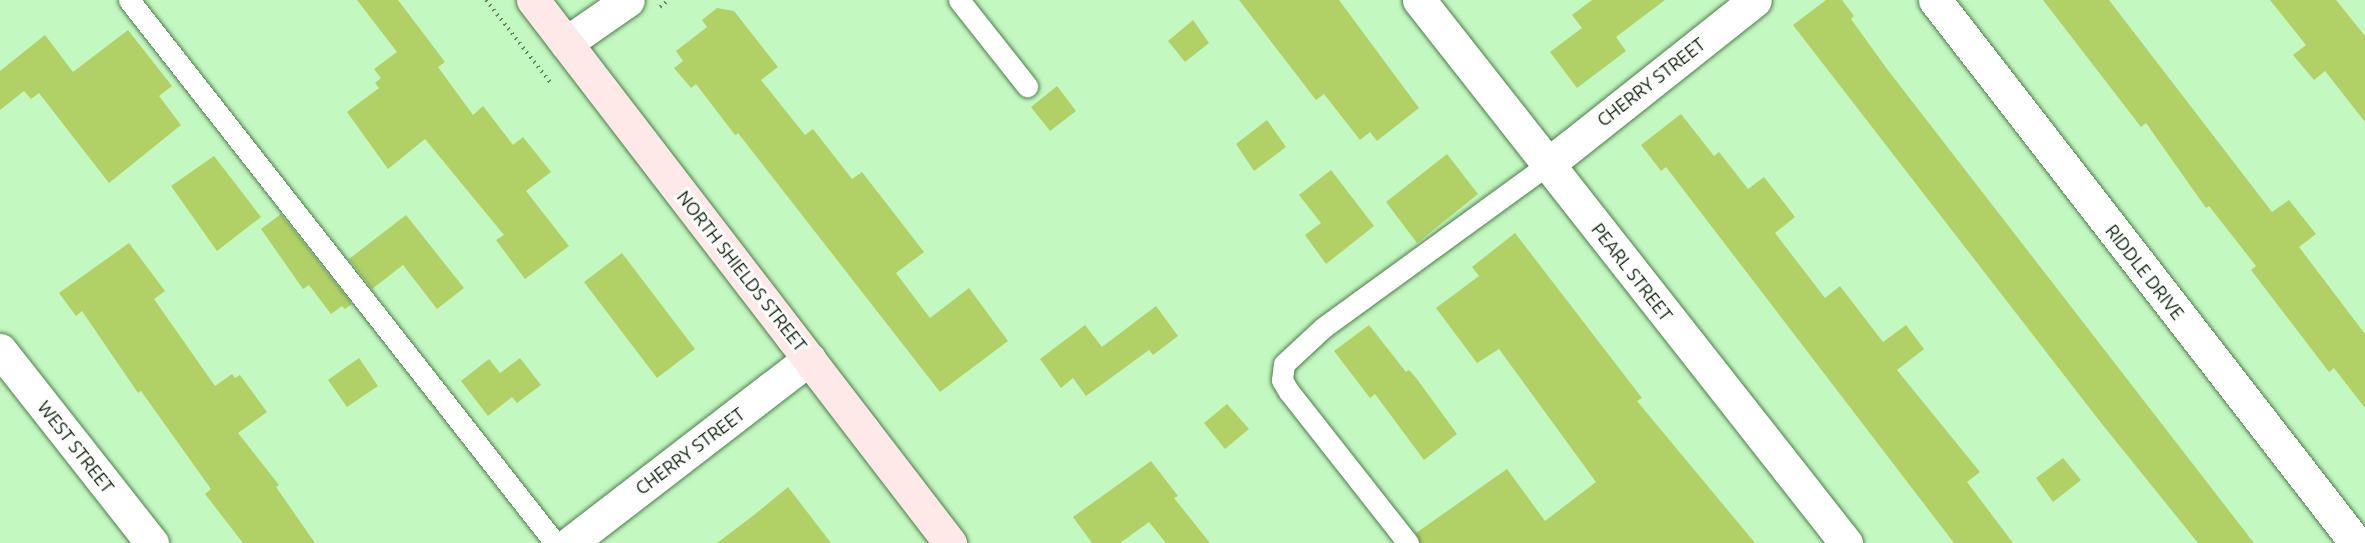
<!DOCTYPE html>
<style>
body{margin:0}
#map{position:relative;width:2365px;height:543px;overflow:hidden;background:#c4f8c1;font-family:Ubuntu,sans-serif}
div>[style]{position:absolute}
.building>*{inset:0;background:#b1d167}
.path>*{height:4px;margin-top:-2px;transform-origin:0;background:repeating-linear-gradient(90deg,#5f825e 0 1.5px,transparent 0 6px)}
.roads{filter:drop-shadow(0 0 2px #4d7c4b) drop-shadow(0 0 2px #4d7c4b)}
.service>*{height:21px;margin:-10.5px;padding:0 10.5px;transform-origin:10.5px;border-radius:10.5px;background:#fff}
.minor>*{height:33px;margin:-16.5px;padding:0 16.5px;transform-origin:16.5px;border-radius:16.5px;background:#fff}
.secondary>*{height:33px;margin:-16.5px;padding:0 16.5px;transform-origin:16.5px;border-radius:16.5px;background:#fee9e8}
span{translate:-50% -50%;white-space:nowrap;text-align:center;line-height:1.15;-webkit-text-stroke:6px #fff;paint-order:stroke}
.street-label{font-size:18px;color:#0c200c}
</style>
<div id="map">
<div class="building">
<div style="clip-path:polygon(357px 0,398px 0,445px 62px,438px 67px,473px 115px,483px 106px,513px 145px,523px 137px,551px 172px,526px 191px,569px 246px,525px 279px,496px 240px,504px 235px,425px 139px,388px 169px,347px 112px,379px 88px,375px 83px,381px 78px,374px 69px,397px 52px)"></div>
<div style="clip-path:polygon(1239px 0,1339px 0,1419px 108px,1377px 141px,1370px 132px,1360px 140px,1324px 94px,1316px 100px)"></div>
<div style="clip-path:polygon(1592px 0,1665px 0,1616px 37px,1626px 51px,1577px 88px,1550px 52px,1582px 28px,1572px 15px)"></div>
<div style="clip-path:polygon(1826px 0,1842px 0,1854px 16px,1851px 19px,1887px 69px,2254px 543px,2198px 543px,2098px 419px,1793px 25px)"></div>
<div style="clip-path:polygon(2043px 0,2109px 0,2272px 212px,2289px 200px,2316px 234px,2299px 247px,2365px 334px,2365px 408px,2334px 368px,2329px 372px,2251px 270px,2256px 266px,2209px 206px,2206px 208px,2146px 123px,2141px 127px)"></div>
<div style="clip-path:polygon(2270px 0,2336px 0,2365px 36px,2365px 122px,2325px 71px,2314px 80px,2293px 55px,2306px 45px)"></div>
<div style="clip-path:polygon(717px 8px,734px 11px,778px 67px,761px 80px,805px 135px,813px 129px,852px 179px,862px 172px,924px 252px,896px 273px,930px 318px,969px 288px,1008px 341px,940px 392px,738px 133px,735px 135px,696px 84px,691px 88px,674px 68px,683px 61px,676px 51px,707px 27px,702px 20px)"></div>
<div style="clip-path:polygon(1193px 20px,1209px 43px,1185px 62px,1168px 41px)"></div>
<div style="clip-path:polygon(128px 30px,172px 86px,159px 96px,181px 125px,109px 183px,39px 93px,31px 99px,24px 91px,0 110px,0 71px,45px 35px,73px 72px)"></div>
<div style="clip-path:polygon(1057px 86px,1076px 111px,1050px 131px,1031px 107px)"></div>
<div style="clip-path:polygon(1681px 114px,1714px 156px,1719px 152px,1748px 189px,1764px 177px,1795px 217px,1775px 233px,1825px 298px,1840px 286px,1883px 342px,1906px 325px,1924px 349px,1897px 370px,1980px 472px,1967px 482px,2013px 543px,1954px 543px,1666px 167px,1661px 171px,1641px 145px)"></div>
<div style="clip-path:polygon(1267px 120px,1286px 147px,1254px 171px,1236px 144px)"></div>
<div style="clip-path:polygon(1447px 154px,1478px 194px,1417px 243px,1386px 202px)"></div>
<div style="clip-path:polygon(214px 156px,261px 217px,217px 251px,171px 186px)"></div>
<div style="clip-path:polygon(1331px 170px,1374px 226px,1326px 264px,1305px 235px,1321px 223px,1299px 195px)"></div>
<div style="clip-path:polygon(281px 214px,352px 304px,345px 309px,342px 306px,331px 314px,309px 285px,303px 289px,261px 229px)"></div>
<div style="clip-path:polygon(406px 215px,464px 288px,437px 309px,403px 265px,372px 289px,349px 259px)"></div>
<div style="clip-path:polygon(1515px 233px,1642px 398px,1637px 401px,1755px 543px,1420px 543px,1416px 533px,1507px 469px,1545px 521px,1596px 482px,1499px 349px,1477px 363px,1436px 308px,1479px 276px,1472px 267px)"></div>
<div style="clip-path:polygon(129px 243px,165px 291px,154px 299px,215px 386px,232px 374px,235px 378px,240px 375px,267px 412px,238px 433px,279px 485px,276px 487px,315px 543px,243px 543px,205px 494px,211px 489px,141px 391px,138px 393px,82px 311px,76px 316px,59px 293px)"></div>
<div style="clip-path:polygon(622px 253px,695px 349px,657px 378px,584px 282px)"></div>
<div style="clip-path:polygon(1156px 306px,1178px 336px,1153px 355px,1149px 350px,1086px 396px,1073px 378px,1061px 388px,1040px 359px,1085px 325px,1102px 347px)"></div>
<div style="clip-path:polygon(1369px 325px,1406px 372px,1409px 370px,1417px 379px,1457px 434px,1424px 460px,1375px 394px,1370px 398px,1334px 351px)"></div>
<div style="clip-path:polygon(359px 358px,378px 386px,347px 407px,328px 380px)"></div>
<div style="clip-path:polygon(520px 358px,541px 385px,517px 403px,512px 397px,488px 416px,461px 381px,489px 359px,500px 373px)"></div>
<div style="clip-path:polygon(1227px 404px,1249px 429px,1225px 449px,1204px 423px)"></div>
<div style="clip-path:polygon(2063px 458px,2081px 480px,2053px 502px,2036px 478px)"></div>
<div style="clip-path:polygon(1151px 461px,1178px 496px,1174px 498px,1210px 543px,1166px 543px,1149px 522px,1120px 543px,1092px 543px,1073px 517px)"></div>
<div style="clip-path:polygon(788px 487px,831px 543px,717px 543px,754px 515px)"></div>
</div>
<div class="path">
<div style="left:486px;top:0;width:104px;rotate:52deg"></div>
<div style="left:660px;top:7px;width:11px;rotate:-38deg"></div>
</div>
<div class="roads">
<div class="service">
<div style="left:129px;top:0;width:690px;rotate:51.88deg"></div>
<div style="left:959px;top:0;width:110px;rotate:51.7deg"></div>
<div style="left:1408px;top:543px;width:192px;rotate:-128.2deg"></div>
<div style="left:1289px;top:392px;width:14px;rotate:-120deg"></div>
<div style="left:1282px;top:380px;width:16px;rotate:-83deg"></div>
<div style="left:1284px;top:364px;width:54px;rotate:-42.8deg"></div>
<div style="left:1324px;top:327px;width:276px;rotate:-36deg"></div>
</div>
<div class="minor">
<div style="left:1419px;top:0;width:691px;rotate:51.82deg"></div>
<div style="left:1935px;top:0;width:687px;rotate:52.21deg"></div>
<div style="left:566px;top:43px;width:75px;rotate:-34.7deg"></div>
<div style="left:1547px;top:165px;width:265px;rotate:-38.4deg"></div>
<div style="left:0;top:350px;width:246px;rotate:51.8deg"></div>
<div style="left:570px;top:543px;width:302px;rotate:-37.6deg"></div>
</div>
<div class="secondary">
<div style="left:533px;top:0;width:685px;rotate:52.48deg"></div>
</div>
</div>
<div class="street-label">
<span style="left:1651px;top:82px;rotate:-38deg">CHERRY STREET</span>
<span style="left:742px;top:271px;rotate:52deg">NORTH SHIELDS STREET</span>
<span style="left:1632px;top:272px;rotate:52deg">PEARL STREET</span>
<span style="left:2145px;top:272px;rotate:52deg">RIDDLE DRIVE</span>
<span style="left:76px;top:447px;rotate:52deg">WEST STREET</span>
<span style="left:690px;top:451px;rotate:-37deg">CHERRY STREET</span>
</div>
</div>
